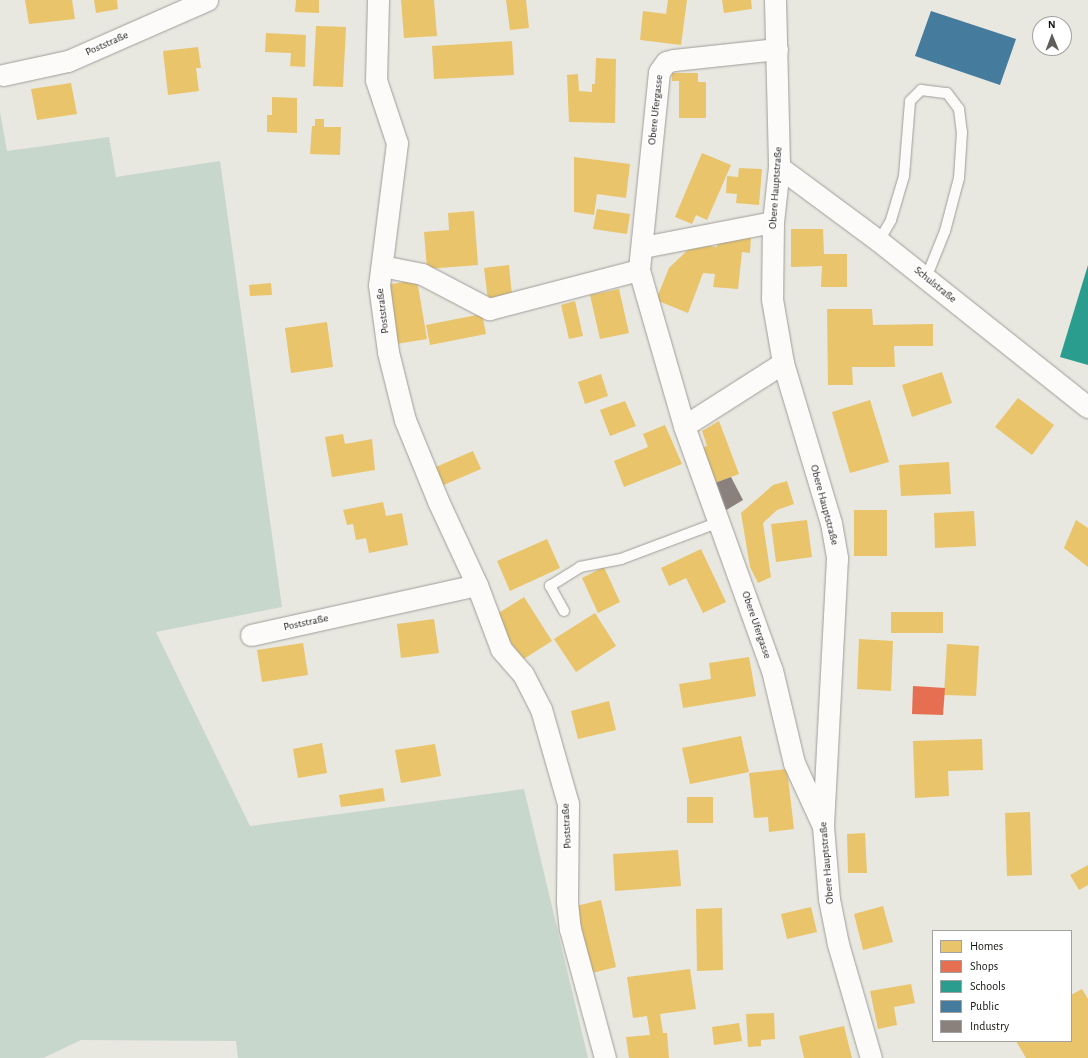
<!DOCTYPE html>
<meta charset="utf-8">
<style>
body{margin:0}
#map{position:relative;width:1088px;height:1058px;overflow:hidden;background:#e8e7e0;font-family:"Alegreya Sans",sans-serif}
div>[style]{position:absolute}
.green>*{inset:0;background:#c8d7cb}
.homes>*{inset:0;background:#e9c46a}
.shops>*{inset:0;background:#e76f51}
.schools>*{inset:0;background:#2a9d8f}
.public>*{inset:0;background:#457b9d}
.industry>*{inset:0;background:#8a817c}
.roads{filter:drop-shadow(0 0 1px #9f9e98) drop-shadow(0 0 1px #9f9e98)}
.service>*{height:10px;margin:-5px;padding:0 5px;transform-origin:5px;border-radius:5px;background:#fcfbfa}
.minor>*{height:21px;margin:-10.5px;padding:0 10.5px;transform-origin:10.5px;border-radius:10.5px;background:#fcfbfa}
span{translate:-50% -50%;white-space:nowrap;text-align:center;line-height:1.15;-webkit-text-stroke:4px #fff;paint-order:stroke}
.street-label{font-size:11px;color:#151410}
.legend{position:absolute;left:932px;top:930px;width:140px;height:112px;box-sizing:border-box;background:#fff;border:1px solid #a1a19f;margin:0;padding:5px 7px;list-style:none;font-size:12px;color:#151410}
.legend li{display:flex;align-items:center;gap:8px;height:20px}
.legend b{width:20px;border:1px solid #a1a19f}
.north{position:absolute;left:1032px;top:16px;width:40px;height:40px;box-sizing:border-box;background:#fff;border:1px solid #a1a19f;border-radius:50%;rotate:359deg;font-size:11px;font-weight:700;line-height:16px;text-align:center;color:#151410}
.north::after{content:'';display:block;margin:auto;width:14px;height:18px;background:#5f5e59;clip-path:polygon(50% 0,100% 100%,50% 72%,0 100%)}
</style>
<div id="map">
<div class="green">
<div style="clip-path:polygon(0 112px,7px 151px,109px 137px,116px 177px,220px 161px,282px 607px,156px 632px,250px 826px,524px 789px,588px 1058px,238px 1058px,236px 1041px,81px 1040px,43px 1058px,0 1058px)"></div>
</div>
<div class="homes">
<div style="clip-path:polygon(25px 0,72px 0,75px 19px,29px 24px)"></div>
<div style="clip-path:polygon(94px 0,117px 0,118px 9px,96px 13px)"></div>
<div style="clip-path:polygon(296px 0,319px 0,319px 13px,295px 12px)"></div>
<div style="clip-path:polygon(401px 0,434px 0,437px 36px,404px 38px)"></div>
<div style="clip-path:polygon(506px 0,526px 0,529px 28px,510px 30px)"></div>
<div style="clip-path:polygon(668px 0,687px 0,681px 45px,640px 40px,643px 11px,666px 14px)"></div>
<div style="clip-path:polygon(722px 0,751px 0,752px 9px,724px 13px)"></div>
<div style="clip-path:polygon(316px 26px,346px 27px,343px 87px,313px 86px)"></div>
<div style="clip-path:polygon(266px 33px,306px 35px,305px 67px,290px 66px,291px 53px,265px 52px)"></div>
<div style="clip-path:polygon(512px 41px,514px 75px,434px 79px,432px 46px)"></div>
<div style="clip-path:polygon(198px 47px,201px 68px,196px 68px,199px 91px,168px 95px,163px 51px)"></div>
<div style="clip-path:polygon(596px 58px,616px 59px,615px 123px,569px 122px,567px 75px,578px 74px,579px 91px,592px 92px,592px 84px,595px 84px)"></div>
<div style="clip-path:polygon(672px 73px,698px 73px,698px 82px,706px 82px,706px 118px,679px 118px,679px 81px,672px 81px)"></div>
<div style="clip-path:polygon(71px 83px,77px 114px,37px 120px,31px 89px)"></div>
<div style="clip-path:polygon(272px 97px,297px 98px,297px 133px,267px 132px,267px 115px,272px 115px)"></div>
<div style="clip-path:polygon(315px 119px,324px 119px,324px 127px,341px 127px,340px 155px,310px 154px,312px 126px,315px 126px)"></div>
<div style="clip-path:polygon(702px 153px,731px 165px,707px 220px,696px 215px,692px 224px,675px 217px)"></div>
<div style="clip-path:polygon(574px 157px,630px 164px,626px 198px,597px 194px,594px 215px,574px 212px)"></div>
<div style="clip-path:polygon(739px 168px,762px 169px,759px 205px,736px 203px,737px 194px,726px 193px,727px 176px,738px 177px)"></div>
<div style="clip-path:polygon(597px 209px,630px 214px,627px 234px,593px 229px)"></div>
<div style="clip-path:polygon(474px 211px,478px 265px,427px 269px,424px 232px,449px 230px,448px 213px)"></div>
<div style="clip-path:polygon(791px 229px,823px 229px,824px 254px,847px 254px,847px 287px,821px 287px,822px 266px,791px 267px)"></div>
<div style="clip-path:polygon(719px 234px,751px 237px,750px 253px,742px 252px,738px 289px,713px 287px,715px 274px,703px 273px,688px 313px,656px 300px,669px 268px,694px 244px,717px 247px)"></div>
<div style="clip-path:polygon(509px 265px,512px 296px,488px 300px,484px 268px)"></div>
<div style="clip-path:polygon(417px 280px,427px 339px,396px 344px,385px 285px)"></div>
<div style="clip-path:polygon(271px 283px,272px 295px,250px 296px,249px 285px)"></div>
<div style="clip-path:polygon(619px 289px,629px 333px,600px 339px,590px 295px)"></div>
<div style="clip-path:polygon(575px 301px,583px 336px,569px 339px,561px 305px)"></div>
<div style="clip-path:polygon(827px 309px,872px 309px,873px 325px,933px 324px,933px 346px,894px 346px,895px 367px,852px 367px,853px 385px,828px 385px)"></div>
<div style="clip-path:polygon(482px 314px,486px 334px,430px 345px,426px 325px)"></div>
<div style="clip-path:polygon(327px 322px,333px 367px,291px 373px,285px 328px)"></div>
<div style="clip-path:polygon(942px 372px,952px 403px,912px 417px,902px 385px)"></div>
<div style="clip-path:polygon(601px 374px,608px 396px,585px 404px,578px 382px)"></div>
<div style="clip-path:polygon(1018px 398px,1054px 425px,1032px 455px,995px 427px)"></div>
<div style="clip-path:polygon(870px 400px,889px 462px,850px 473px,832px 412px)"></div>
<div style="clip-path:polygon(625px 401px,636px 426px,610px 436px,600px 410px)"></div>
<div style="clip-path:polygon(719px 421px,739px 474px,712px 484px,700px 449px,707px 446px,702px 431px)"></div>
<div style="clip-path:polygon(665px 425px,682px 464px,624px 487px,614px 461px,648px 447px,643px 434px)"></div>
<div style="clip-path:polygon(343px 434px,345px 444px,372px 439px,375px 470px,332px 477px,325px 437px)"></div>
<div style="clip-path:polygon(473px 451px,481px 469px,439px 487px,431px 469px)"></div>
<div style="clip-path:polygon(949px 462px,951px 494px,901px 496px,899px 465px)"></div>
<div style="clip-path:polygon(787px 481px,794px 504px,777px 510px,763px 523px,771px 577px,758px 583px,750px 567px,741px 513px,773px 485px)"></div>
<div style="clip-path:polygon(383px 502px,386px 516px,402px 513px,408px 545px,369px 553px,366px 538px,356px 540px,353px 524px,347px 525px,343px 510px)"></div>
<div style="clip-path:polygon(854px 510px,887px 510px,887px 556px,854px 556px)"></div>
<div style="clip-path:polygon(974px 511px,976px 546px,935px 548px,934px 513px)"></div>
<div style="clip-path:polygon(807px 520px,812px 557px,776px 562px,771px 524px)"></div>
<div style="clip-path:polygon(1076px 520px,1088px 528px,1088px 567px,1064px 548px)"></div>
<div style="clip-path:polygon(547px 539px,560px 568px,510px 591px,497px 561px)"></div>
<div style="clip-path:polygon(701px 549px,726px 602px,703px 613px,686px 578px,669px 586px,661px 568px)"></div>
<div style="clip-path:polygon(604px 567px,620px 602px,598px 613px,582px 578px)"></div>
<div style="clip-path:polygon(524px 597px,552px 641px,522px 660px,494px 616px)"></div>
<div style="clip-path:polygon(891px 612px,943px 612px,943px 633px,891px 633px)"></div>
<div style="clip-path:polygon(595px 613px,616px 646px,576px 672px,554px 639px)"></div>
<div style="clip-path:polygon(434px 619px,439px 653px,401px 658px,397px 624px)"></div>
<div style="clip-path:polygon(859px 639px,893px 641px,891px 691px,857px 689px)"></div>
<div style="clip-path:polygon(303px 643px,308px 675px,262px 682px,257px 650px)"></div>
<div style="clip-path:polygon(947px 644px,979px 646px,976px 696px,944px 695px)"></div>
<div style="clip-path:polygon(749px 657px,756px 696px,683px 708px,679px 684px,711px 679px,709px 663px)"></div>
<div style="clip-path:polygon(609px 701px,616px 730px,578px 739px,571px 711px)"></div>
<div style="clip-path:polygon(741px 736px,749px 772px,690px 784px,682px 748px)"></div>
<div style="clip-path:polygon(982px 739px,983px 770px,948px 771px,949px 796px,915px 798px,913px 741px)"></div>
<div style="clip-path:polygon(322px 743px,327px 773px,298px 778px,293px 749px)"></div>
<div style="clip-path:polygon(435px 744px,441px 776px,401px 783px,395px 750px)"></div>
<div style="clip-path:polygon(787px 769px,794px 829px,769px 832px,768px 817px,754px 818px,749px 773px)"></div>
<div style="clip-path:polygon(383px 788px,385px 801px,341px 807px,339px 795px)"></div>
<div style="clip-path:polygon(687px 797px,713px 797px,713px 823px,687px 823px)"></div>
<div style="clip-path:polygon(1030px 812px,1032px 875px,1007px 876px,1005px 813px)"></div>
<div style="clip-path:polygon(865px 833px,867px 873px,848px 873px,847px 834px)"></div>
<div style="clip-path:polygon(678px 850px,681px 886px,615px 891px,613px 854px)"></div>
<div style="clip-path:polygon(1088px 865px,1088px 885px,1079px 890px,1070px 875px)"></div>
<div style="clip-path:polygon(601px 900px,616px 967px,592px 973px,576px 906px)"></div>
<div style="clip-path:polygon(883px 906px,893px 942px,863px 950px,854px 914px)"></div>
<div style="clip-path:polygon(811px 907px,817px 932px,787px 939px,781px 914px)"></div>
<div style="clip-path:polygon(722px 908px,723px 970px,697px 971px,696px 909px)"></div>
<div style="clip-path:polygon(690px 969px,696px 1009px,660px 1014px,663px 1033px,667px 1033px,669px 1058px,629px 1058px,626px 1037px,650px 1035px,647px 1016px,633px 1018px,627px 977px)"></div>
<div style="clip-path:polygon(911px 984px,915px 1003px,894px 1007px,897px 1025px,878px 1029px,870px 991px)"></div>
<div style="clip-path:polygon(1082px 989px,1088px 999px,1088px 1058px,1026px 1058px,1016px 1041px,1071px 1041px,1071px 995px)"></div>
<div style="clip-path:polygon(774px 1013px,775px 1039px,761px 1040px,761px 1046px,748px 1047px,746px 1014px)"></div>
<div style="clip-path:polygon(739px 1023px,742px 1041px,714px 1045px,712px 1027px)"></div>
<div style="clip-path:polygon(844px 1026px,852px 1058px,804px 1058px,799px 1036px)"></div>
</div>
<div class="shops">
<div style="clip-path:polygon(913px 686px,945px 688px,943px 715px,912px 714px)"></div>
</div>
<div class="schools">
<div style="clip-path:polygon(1088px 265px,1088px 365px,1060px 357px)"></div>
</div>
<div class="public">
<div style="clip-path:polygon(931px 11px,1016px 39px,1000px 85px,915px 56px)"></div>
</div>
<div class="industry">
<div style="clip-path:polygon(731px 477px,743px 500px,723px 512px,712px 484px)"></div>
</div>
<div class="roads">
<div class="service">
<div style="left:879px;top:241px;width:24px;rotate:-60deg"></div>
<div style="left:891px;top:220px;width:46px;rotate:-73.5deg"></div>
<div style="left:904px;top:176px;width:75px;rotate:-85.4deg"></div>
<div style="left:910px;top:101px;width:16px;rotate:-45deg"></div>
<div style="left:921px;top:90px;width:26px;rotate:7deg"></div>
<div style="left:947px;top:93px;width:20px;rotate:53deg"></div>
<div style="left:959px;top:109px;width:23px;rotate:83deg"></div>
<div style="left:962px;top:132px;width:46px;rotate:93.7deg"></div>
<div style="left:959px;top:178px;width:55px;rotate:104.8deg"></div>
<div style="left:945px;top:231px;width:51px;rotate:112deg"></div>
<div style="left:564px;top:611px;width:29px;rotate:-119deg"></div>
<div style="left:550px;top:586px;width:36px;rotate:-32deg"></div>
<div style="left:580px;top:567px;width:42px;rotate:-11deg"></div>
<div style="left:621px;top:559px;width:103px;rotate:-20.6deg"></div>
</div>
<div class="minor">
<div style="left:378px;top:0;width:80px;rotate:91.4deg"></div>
<div style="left:376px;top:80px;width:66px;rotate:71.6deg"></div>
<div style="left:397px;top:143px;width:143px;rotate:97.2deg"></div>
<div style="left:379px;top:285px;width:68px;rotate:82.3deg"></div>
<div style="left:388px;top:352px;width:70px;rotate:76deg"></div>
<div style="left:405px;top:420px;width:87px;rotate:67.8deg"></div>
<div style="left:438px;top:501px;width:93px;rotate:65.1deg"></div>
<div style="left:477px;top:585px;width:68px;rotate:69.4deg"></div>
<div style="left:501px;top:649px;width:33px;rotate:49deg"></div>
<div style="left:523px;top:674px;width:39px;rotate:63deg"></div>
<div style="left:541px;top:709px;width:99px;rotate:74.1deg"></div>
<div style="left:568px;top:804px;width:98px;rotate:90.6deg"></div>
<div style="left:567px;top:902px;width:27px;rotate:84deg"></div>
<div style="left:570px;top:929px;width:134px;rotate:74.8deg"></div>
<div style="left:775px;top:0;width:167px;rotate:88.6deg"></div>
<div style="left:779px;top:167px;width:55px;rotate:96.2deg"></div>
<div style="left:773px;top:222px;width:77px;rotate:90.7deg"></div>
<div style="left:772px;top:299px;width:65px;rotate:80.2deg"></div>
<div style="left:783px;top:363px;width:167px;rotate:73.3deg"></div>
<div style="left:831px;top:523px;width:36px;rotate:80deg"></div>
<div style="left:837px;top:558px;width:268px;rotate:93deg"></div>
<div style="left:823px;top:826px;width:73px;rotate:85.3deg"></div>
<div style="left:829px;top:899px;width:46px;rotate:78.7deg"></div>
<div style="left:838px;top:944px;width:119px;rotate:73.9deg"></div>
<div style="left:777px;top:49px;width:104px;rotate:173.9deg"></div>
<div style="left:674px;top:60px;width:8px;rotate:166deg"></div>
<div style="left:666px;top:62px;width:12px;rotate:125deg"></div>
<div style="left:659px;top:72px;width:199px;rotate:95.8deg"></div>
<div style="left:639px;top:270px;width:162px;rotate:73.9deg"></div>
<div style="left:684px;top:426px;width:259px;rotate:70.2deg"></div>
<div style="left:772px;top:670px;width:96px;rotate:76.7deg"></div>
<div style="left:794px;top:763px;width:67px;rotate:65.3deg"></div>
<div style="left:3px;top:75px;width:66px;rotate:-12.2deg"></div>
<div style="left:68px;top:61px;width:152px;rotate:-23.7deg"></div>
<div style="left:779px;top:167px;width:124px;rotate:36.5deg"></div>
<div style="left:879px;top:241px;width:267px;rotate:38.5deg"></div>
<div style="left:643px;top:247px;width:132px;rotate:-10.9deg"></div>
<div style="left:382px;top:266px;width:41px;rotate:11.3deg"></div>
<div style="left:422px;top:274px;width:76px;rotate:27.6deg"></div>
<div style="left:489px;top:309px;width:155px;rotate:-14.6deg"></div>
<div style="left:684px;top:426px;width:117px;rotate:-32.5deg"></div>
<div style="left:251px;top:635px;width:231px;rotate:-12.5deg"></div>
</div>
</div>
<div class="street-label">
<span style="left:107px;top:44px;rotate:-24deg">Poststraße</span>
<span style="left:656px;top:110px;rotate:-84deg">Obere Ufergasse</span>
<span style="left:776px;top:188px;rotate:-86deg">Obere Hauptstraße</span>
<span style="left:935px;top:285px;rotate:39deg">Schulstraße</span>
<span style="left:383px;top:311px;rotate:-97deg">Poststraße</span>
<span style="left:824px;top:505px;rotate:75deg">Obere Hauptstraße</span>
<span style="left:306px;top:623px;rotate:-12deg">Poststraße</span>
<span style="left:756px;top:625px;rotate:71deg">Obere Ufergasse</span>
<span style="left:567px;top:826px;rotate:-93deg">Poststraße</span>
<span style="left:827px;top:863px;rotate:-95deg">Obere Hauptstraße</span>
</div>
<ul class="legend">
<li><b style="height:11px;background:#e9c46a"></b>Homes</li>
<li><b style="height:11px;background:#e76f51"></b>Shops</li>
<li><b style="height:11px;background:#2a9d8f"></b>Schools</li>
<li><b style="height:11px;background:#457b9d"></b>Public</li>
<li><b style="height:11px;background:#8a817c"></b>Industry</li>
</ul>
<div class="north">N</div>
</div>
